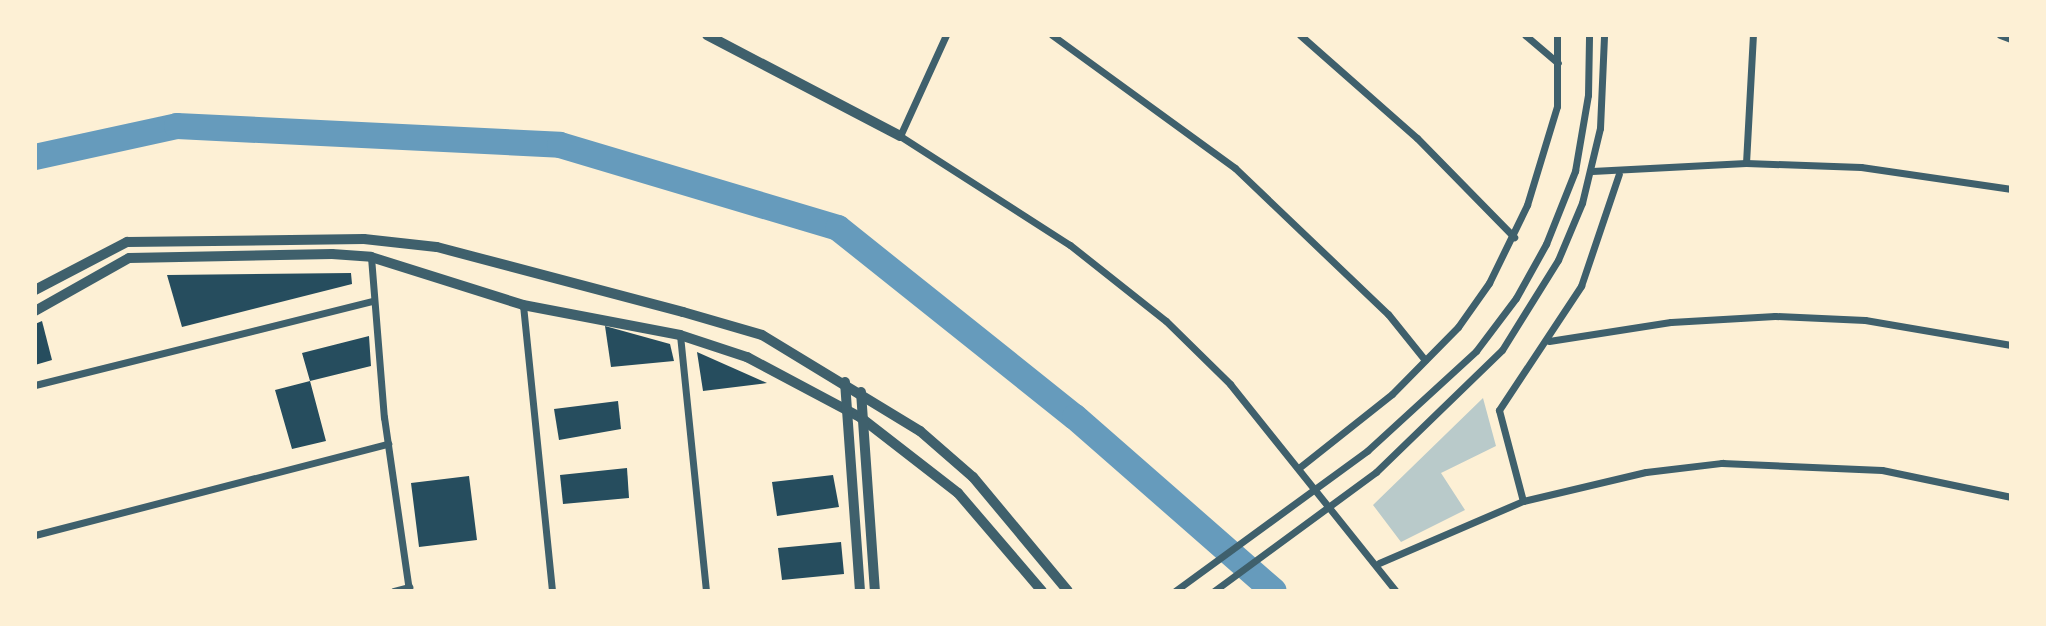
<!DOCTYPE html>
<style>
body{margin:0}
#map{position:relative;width:2046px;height:626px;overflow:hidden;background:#fdf0d5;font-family:"Noto Serif",serif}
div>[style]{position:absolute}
.green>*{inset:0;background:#b9caca}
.river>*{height:26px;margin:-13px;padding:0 13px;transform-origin:13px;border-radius:13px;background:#669bbc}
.building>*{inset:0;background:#264d5e}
.minor>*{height:7px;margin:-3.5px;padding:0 3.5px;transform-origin:3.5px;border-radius:3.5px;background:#3f606c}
.tertiary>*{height:10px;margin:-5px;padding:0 5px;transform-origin:5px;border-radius:5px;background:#3f606c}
span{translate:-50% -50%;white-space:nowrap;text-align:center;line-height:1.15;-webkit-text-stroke:7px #fdf0d5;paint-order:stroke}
.frame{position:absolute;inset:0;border:37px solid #fdf0d5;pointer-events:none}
</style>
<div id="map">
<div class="green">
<div style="clip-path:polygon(1483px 398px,1496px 446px,1441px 473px,1465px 510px,1401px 542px,1373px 505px)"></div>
</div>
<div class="river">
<div style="left:35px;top:157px;width:145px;rotate:-12.3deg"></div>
<div style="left:177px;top:126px;width:383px;rotate:2.8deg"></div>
<div style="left:560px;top:145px;width:290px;rotate:16.6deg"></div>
<div style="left:838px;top:228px;width:303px;rotate:38.6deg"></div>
<div style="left:1075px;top:417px;width:264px;rotate:41.2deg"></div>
</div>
<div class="building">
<div style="clip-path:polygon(351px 273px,352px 284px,182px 327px,167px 275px)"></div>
<div style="clip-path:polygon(42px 321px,52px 360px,35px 365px,35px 324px)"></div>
<div style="clip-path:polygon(605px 326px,670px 344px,674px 361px,611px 367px)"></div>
<div style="clip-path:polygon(369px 336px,371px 366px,310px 381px,326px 441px,292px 449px,275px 390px,310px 381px,302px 353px)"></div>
<div style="clip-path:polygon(697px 352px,767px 383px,703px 391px)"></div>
<div style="clip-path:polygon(618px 401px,621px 429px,559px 440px,554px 409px)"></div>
<div style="clip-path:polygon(627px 468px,629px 498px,563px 504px,560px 475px)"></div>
<div style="clip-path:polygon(833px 475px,839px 507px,777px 516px,772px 482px)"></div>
<div style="clip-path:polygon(469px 476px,477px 540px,419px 547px,411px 483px)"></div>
<div style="clip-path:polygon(841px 542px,844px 574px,782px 580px,778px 548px)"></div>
</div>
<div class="minor">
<div style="left:946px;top:35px;width:111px;rotate:114.5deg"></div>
<div style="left:900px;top:136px;width:202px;rotate:32.7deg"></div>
<div style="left:1070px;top:245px;width:122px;rotate:38.4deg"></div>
<div style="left:1166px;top:321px;width:90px;rotate:44.5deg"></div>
<div style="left:1230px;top:384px;width:265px;rotate:51.3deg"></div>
<div style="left:1052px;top:35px;width:226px;rotate:36deg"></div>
<div style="left:1235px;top:168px;width:211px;rotate:43.7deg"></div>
<div style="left:1388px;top:314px;width:59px;rotate:51.2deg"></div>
<div style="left:1300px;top:35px;width:156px;rotate:41.4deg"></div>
<div style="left:1417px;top:138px;width:139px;rotate:45.6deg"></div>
<div style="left:1525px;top:35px;width:43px;rotate:40.3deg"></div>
<div style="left:2000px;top:35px;width:12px;rotate:20deg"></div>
<div style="left:1746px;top:163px;width:128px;rotate:-86.9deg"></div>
<div style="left:1592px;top:171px;width:154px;rotate:-3deg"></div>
<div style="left:1746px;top:163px;width:115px;rotate:2deg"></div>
<div style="left:1861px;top:167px;width:152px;rotate:8.3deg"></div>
<div style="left:371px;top:257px;width:161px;rotate:85.4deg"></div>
<div style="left:384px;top:417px;width:176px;rotate:81.8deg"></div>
<div style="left:523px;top:305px;width:287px;rotate:84.2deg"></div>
<div style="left:680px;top:335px;width:257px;rotate:84.2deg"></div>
<div style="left:1549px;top:341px;width:123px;rotate:-8.9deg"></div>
<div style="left:1671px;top:322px;width:104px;rotate:-3.3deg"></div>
<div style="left:1775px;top:316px;width:90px;rotate:2.5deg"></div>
<div style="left:1865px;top:320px;width:148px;rotate:9.7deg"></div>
<div style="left:35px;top:385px;width:347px;rotate:-14deg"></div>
<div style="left:1300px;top:467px;width:117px;rotate:-38.4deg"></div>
<div style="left:1392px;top:394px;width:94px;rotate:-45.4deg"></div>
<div style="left:1458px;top:327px;width:54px;rotate:-54.8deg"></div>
<div style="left:1489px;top:283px;width:87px;rotate:-64deg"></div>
<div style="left:1527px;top:205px;width:103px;rotate:-73.1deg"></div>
<div style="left:1557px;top:106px;width:71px;rotate:-90deg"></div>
<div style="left:1523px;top:501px;width:94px;rotate:-104.8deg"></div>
<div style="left:1499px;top:410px;width:149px;rotate:-56.5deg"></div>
<div style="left:1581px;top:286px;width:118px;rotate:-71.3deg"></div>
<div style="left:35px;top:535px;width:365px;rotate:-14.5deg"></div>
<div style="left:1379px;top:563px;width:157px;rotate:-23.3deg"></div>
<div style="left:1523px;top:501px;width:126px;rotate:-13.3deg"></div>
<div style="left:1646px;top:472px;width:77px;rotate:-6.8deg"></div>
<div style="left:1722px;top:463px;width:160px;rotate:2.5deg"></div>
<div style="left:1882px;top:470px;width:132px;rotate:11.8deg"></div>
<div style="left:394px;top:591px;width:16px;rotate:-15deg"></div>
<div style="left:1175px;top:591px;width:238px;rotate:-36.1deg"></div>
<div style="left:1367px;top:451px;width:148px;rotate:-42.5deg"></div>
<div style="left:1476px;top:351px;width:66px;rotate:-53deg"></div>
<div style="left:1516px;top:298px;width:62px;rotate:-60.9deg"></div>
<div style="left:1546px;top:244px;width:79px;rotate:-68.3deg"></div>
<div style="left:1575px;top:171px;width:77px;rotate:-80.3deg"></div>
<div style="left:1588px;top:95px;width:60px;rotate:-89deg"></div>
<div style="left:1214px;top:591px;width:201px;rotate:-36.3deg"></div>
<div style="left:1376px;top:472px;width:175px;rotate:-44.1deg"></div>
<div style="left:1502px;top:350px;width:106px;rotate:-58.1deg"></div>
<div style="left:1558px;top:260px;width:62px;rotate:-67.2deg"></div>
<div style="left:1582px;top:203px;width:77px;rotate:-76.5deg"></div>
<div style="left:1600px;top:128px;width:93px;rotate:-87.5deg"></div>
</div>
<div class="tertiary">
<div style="left:707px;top:35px;width:218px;rotate:27.6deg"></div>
<div style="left:35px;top:290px;width:104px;rotate:-27.6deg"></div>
<div style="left:127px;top:242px;width:237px;rotate:-0.7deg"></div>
<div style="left:364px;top:239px;width:73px;rotate:6.3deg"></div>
<div style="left:437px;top:247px;width:254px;rotate:14.8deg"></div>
<div style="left:683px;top:312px;width:82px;rotate:16.2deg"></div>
<div style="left:762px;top:335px;width:185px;rotate:31.3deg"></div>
<div style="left:920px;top:431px;width:70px;rotate:41deg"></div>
<div style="left:973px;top:477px;width:148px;rotate:50.2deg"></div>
<div style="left:35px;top:311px;width:108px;rotate:-29.4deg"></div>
<div style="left:129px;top:258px;width:203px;rotate:-1.1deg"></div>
<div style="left:332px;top:254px;width:39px;rotate:4deg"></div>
<div style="left:371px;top:257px;width:159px;rotate:17.5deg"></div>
<div style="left:523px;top:305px;width:160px;rotate:10.8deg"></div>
<div style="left:680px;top:335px;width:71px;rotate:18.2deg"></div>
<div style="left:747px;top:357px;width:128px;rotate:28deg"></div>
<div style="left:860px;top:417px;width:124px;rotate:37.8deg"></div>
<div style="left:958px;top:493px;width:129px;rotate:49.4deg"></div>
<div style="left:845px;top:382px;width:210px;rotate:85.9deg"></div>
<div style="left:861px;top:392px;width:199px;rotate:86deg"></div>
</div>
<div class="frame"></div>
</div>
